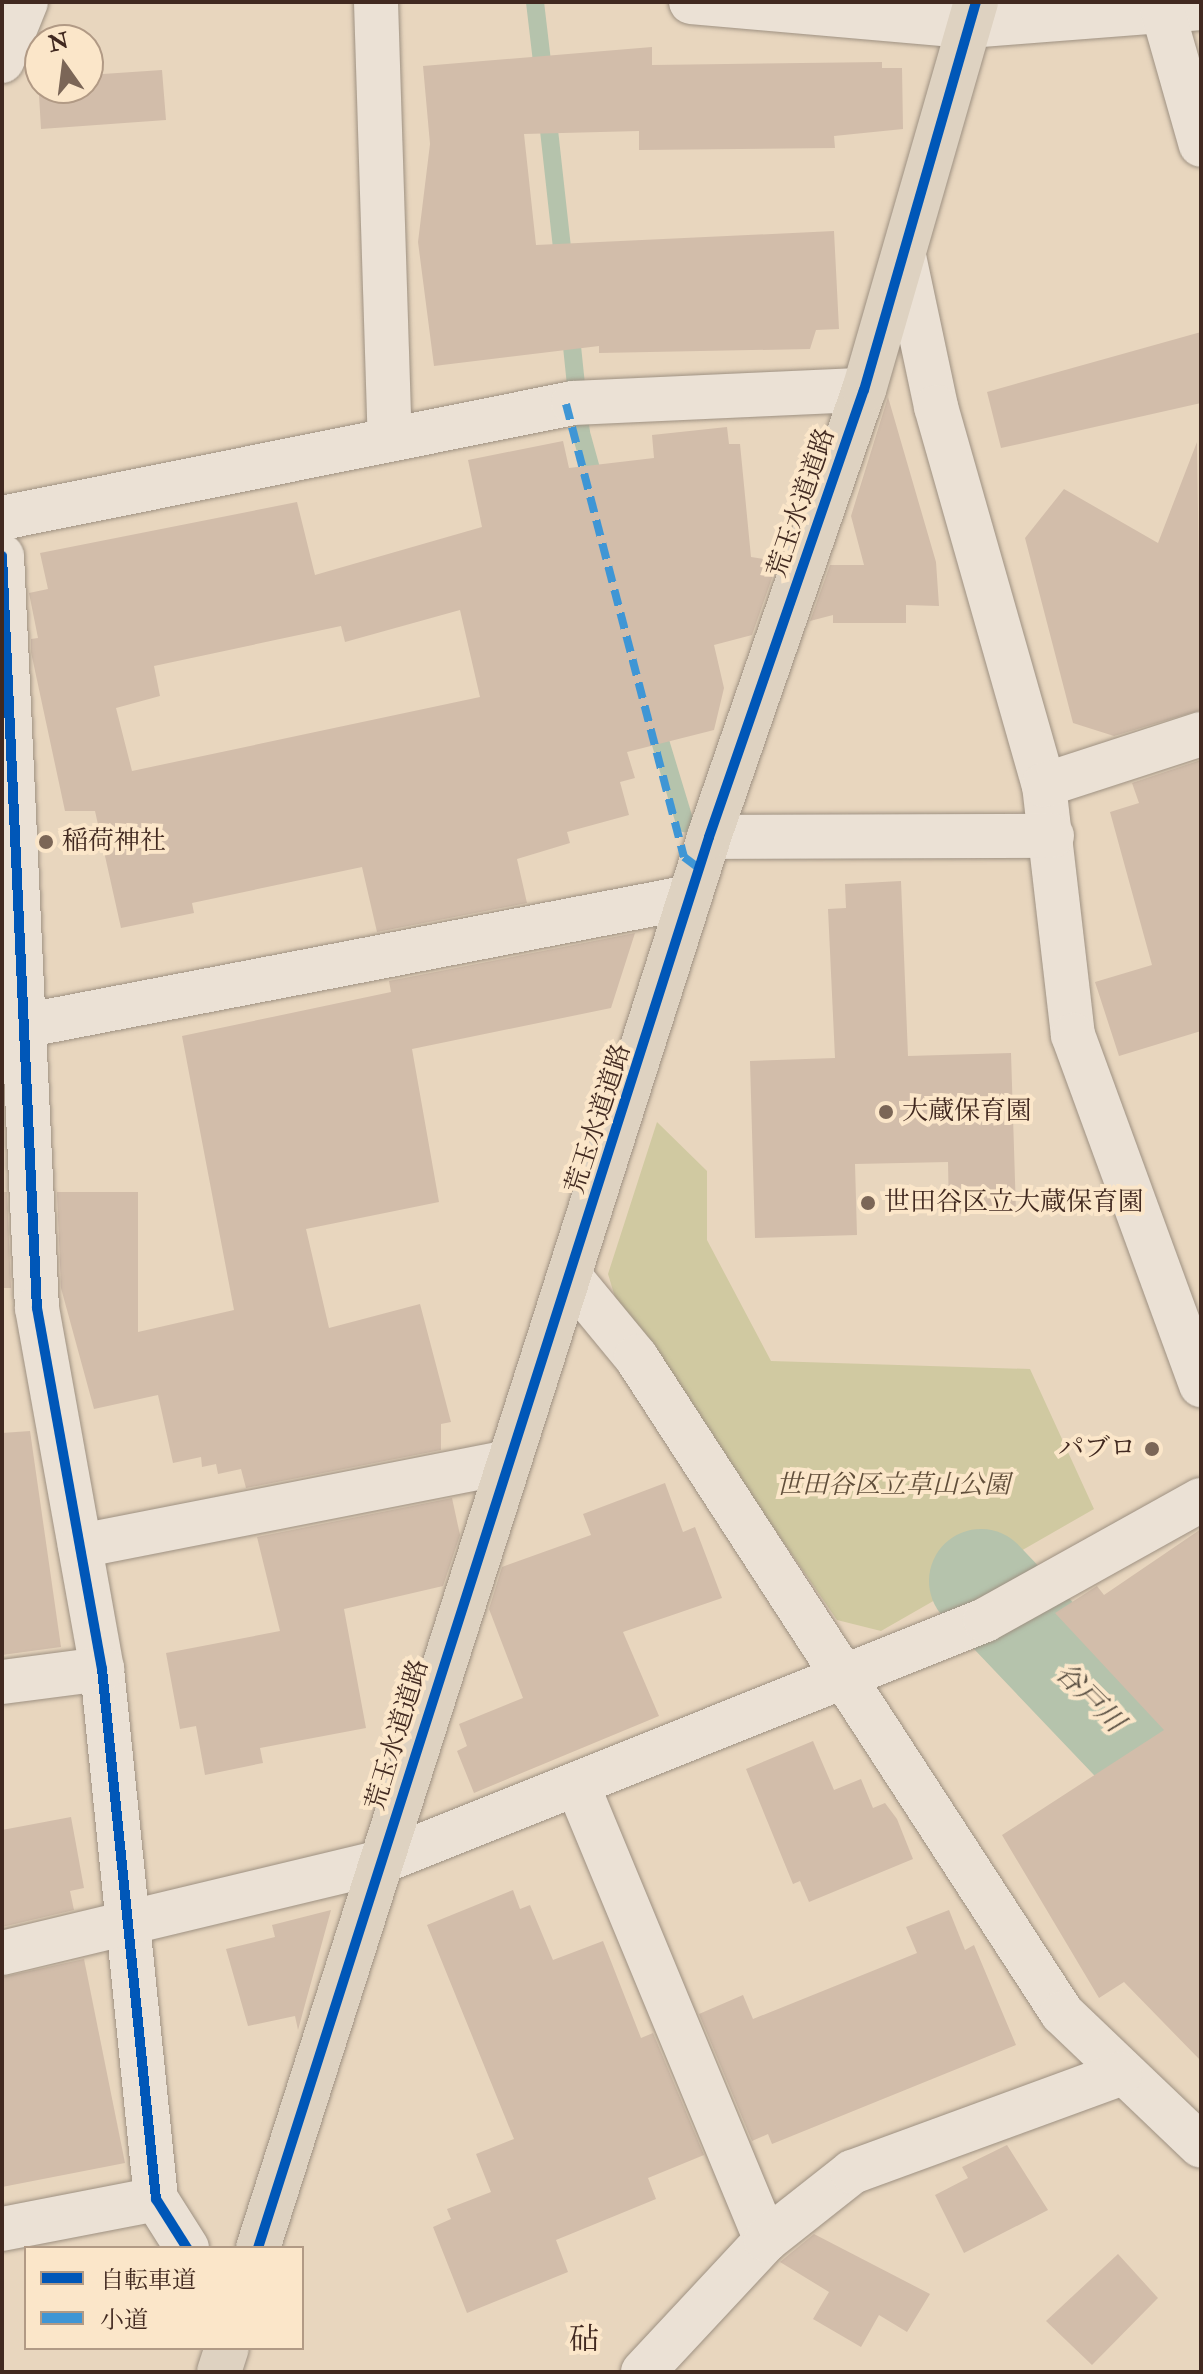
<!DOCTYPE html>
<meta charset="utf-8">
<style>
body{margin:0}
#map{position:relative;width:1203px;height:2374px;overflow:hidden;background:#e8d6be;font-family:"IM FELL Double Pica","Noto Serif JP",serif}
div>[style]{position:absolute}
.green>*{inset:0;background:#d0c9a1}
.stream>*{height:18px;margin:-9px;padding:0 9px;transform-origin:9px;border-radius:9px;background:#b5c3ac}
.river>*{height:104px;margin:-52px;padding:0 52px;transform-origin:52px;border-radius:52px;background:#b5c3ac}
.building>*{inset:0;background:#d2bdaa}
.roads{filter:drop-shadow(0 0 2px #9e9182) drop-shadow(0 0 2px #9e9182)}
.minor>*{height:44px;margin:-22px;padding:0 22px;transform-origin:22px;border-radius:22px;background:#ebe1d5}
.major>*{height:44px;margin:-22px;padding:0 22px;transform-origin:22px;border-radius:22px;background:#ded2c1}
.quiet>*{height:8px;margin-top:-4px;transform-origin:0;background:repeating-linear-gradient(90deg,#3f96d5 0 16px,transparent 0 24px)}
.cycleway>*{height:10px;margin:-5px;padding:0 5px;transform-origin:5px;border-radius:5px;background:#0057b8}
.dots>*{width:22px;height:22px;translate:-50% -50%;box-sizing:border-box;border:4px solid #fbe6c9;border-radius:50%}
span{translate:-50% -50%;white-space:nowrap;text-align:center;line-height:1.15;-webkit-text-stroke:8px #fbe6c9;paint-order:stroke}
.street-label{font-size:26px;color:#412920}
.poi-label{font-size:26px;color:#412920}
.left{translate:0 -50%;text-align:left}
.right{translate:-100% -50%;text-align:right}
.park-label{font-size:26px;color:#604e3a;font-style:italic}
.water-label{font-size:28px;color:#584e41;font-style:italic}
.quarter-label{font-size:30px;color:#412920}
.frame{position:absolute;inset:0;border:4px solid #412920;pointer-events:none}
.legend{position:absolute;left:24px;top:2246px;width:280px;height:104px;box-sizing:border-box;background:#fbe6c9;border:2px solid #b19a85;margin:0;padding:10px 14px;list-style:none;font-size:24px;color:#412920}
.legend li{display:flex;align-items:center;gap:16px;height:40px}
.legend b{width:40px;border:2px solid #b19a85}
.north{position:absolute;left:24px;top:24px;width:80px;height:80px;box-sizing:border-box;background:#fbe6c9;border:2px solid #b19a85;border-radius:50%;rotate:346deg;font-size:22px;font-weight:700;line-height:32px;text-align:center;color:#412920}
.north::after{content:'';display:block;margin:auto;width:28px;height:36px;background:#7b6657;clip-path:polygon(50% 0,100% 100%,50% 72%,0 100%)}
</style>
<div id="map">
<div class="green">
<div style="clip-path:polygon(657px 1122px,707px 1171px,707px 1240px,771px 1361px,1030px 1369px,1094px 1509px,881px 1631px,837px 1620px,615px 1297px,608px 1274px)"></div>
</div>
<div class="stream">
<div style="left:535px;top:2px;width:78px;rotate:83.3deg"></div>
<div style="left:547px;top:112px;width:155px;rotate:83.7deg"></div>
<div style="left:570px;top:327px;width:107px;rotate:84.1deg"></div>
<div style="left:581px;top:433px;width:56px;rotate:74.5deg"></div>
<div style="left:654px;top:721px;width:107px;rotate:73.1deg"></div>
</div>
<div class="river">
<div style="left:981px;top:1581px;width:319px;rotate:46.4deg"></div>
</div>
<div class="building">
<div style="clip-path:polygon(652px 47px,652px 65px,882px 62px,882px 68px,902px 68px,903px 129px,834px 136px,835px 148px,639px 150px,639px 131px,524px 134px,536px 245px,834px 231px,839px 329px,816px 330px,810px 349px,599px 353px,599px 346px,434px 366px,418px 242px,430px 144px,423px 66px)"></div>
<div style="clip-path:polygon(162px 70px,166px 120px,41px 129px,38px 78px,40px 88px,88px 88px,88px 75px)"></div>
<div style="clip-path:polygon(1201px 332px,1201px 403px,1001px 448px,987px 392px)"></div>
<div style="clip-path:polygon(888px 397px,936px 562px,939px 606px,906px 605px,906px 623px,833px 623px,833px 615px,810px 621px,830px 565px,864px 565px,851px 516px)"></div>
<div style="clip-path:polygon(evenodd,727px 427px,729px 444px,740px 444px,751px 557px,778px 561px,752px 635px,714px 645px,724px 688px,714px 730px,627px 752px,635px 778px,620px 782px,629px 815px,567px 832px,570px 843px,517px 859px,527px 903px,377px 932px,362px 867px,192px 903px,194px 913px,121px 928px,95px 811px,65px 811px,31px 652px,31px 639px,38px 638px,29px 593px,48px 589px,40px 553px,297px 502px,315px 575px,482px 527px,468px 460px,563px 441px,569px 468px,654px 458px,652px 435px,727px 427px,460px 610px,480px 697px,132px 771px,116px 708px,160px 696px,154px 666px,341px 626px,345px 642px,460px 610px)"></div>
<div style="clip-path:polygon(1197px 442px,1201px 710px,1114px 736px,1073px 723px,1025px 538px,1064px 489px,1158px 543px)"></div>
<div style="clip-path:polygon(1201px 760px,1201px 1031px,1119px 1056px,1095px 982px,1152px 965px,1110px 812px,1139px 803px,1132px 783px)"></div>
<div style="clip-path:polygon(901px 881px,908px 1056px,1011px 1053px,1016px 1212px,949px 1214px,948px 1162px,855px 1164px,857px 1235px,755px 1238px,750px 1061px,835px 1058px,828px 909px,846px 908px,845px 884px)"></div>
<div style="clip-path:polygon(635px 933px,611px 1008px,412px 1049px,439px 1202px,306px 1229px,329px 1328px,420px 1304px,451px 1422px,441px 1424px,441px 1450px,246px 1488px,241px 1469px,218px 1474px,216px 1464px,202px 1467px,201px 1457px,173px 1463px,158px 1395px,94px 1409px,61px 1288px,57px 1192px,138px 1192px,138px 1332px,234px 1310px,182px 1036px,391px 992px,389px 981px)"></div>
<div style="clip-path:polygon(2px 1192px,7px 1192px,11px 1288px,2px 1288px)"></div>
<div style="clip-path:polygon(30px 1431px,61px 1647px,2px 1655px,2px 1433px)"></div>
<div style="clip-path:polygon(665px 1483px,683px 1532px,695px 1527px,722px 1598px,623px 1632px,659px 1716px,474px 1793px,457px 1751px,467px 1746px,459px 1724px,523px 1698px,489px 1609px,502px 1567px,591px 1535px,583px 1514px)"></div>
<div style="clip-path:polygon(452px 1498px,460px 1535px,443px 1586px,344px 1609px,366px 1728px,260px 1748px,263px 1763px,205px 1775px,196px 1726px,180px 1729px,166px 1653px,280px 1631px,257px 1537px)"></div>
<div style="clip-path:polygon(1201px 1529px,1201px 2061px,1124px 1982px,1099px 1998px,1002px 1835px,1164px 1730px,1055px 1613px,1097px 1586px,1104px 1595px)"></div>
<div style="clip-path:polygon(813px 1741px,834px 1790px,861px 1779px,873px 1808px,885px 1803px,897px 1819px,913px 1859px,809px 1902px,800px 1881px,793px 1884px,746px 1769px)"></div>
<div style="clip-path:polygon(71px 1817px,84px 1888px,70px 1891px,74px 1910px,2px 1927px,2px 1830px)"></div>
<div style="clip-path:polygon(513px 1890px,520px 1909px,530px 1905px,553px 1960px,603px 1941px,641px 2038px,653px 2033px,704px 2155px,648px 2178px,656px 2199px,556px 2240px,568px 2272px,467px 2313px,433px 2227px,451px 2219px,447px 2209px,491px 2192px,476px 2154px,514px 2139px,427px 1925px)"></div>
<div style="clip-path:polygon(331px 1910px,298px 2030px,295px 2016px,248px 2026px,226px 1949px,275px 1937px,272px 1925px)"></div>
<div style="clip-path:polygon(949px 1910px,965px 1950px,974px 1945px,1016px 2045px,772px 2144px,768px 2134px,752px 2141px,699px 2014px,743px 1995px,753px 2019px,917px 1953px,906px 1927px)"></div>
<div style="clip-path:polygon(84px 1959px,125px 2163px,2px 2187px,2px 1977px)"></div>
<div style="clip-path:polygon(1007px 2145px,1048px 2210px,964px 2253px,935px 2195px,968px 2178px,962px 2167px)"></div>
<div style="clip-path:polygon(814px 2234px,930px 2294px,907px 2332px,879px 2315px,861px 2347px,813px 2319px,829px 2292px,780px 2262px)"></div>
<div style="clip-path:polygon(1118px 2254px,1158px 2298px,1092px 2365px,1046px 2321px)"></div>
</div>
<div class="roads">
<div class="minor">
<div style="left:376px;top:2px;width:436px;rotate:88.2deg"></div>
<div style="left:691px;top:2px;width:278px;rotate:5deg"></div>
<div style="left:968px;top:26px;width:234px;rotate:-4.4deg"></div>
<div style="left:1163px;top:12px;width:138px;rotate:74.1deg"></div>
<div style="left:2px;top:61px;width:64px;rotate:-67.9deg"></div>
<div style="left:904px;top:256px;width:154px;rotate:78deg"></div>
<div style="left:936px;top:407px;width:393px;rotate:74.1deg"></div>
<div style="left:1044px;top:785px;width:252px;rotate:83.4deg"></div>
<div style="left:1073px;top:1035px;width:373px;rotate:69.9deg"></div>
<div style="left:2px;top:518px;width:582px;rotate:-11.39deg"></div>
<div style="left:573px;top:403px;width:291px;rotate:-2.6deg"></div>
<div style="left:2px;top:556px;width:753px;rotate:87.34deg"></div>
<div style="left:37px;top:1308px;width:367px;rotate:79.8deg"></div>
<div style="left:102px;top:1669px;width:533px;rotate:84.18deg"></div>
<div style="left:156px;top:2199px;width:58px;rotate:57.7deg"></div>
<div style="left:1044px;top:785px;width:165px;rotate:-18deg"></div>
<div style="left:709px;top:837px;width:343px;rotate:-0.2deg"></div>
<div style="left:23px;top:1026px;width:679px;rotate:-10.95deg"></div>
<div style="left:570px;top:1277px;width:104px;rotate:50.5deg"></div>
<div style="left:636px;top:1357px;width:782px;rotate:57deg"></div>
<div style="left:1062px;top:2013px;width:192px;rotate:43.7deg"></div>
<div style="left:80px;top:1546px;width:435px;rotate:-11.1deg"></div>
<div style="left:2px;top:1682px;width:101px;rotate:-7.4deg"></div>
<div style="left:577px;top:1784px;width:494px;rotate:67.5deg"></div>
<div style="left:2px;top:1953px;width:390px;rotate:-13.5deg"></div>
<div style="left:381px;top:1862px;width:651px;rotate:-21.83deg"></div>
<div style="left:985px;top:1620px;width:247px;rotate:-29.1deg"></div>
<div style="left:2px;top:2229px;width:157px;rotate:-11deg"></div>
<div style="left:643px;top:2372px;width:180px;rotate:-47deg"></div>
<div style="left:766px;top:2240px;width:110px;rotate:-38.3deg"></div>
<div style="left:852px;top:2172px;width:285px;rotate:-20.1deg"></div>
</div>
<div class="major">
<div style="left:258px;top:2248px;width:1481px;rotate:-72.27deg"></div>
<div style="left:709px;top:837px;width:473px;rotate:-70.9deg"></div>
<div style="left:864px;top:390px;width:404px;rotate:-73.9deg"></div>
<div style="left:219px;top:2372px;width:25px;rotate:-72deg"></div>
</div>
</div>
<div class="quiet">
<div style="left:566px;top:404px;width:468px;rotate:75.4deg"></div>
<div style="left:684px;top:857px;width:20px;rotate:37deg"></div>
</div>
<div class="cycleway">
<div style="left:2px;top:556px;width:753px;rotate:87.34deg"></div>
<div style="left:37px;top:1308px;width:367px;rotate:79.8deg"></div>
<div style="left:102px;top:1669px;width:533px;rotate:84.18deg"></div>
<div style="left:156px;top:2199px;width:58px;rotate:57.7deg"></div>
<div style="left:258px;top:2248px;width:1481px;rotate:-72.27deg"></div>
<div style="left:709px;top:837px;width:473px;rotate:-70.9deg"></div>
<div style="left:864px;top:390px;width:404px;rotate:-73.9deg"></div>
</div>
<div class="dots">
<div style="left:46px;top:842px;background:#7b6657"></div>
<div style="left:886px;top:1112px;background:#7b6657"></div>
<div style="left:868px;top:1203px;background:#7b6657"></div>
<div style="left:1152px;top:1449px;background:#7b6657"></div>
</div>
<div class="street-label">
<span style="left:802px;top:503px;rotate:-71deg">荒玉水道道路</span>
<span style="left:599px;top:1119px;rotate:-72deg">荒玉水道道路</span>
<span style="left:398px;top:1735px;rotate:-73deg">荒玉水道道路</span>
</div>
<div class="poi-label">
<span class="left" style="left:62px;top:842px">稲荷神社</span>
<span class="left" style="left:902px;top:1112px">大蔵保育園</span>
<span class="left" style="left:884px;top:1203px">世田谷区立大蔵保育園</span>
<span class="right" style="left:1136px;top:1449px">パブロ</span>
</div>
<div class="park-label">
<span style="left:893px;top:1486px">世田谷区立草山公園</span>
</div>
<div class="water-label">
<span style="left:1089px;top:1698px;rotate:45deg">谷戸川</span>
</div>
<div class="quarter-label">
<span style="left:584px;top:2340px">砧</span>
</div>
<div class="frame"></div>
<ul class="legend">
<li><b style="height:10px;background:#0057b8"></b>自転車道</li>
<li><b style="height:10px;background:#3f96d5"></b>小道</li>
</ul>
<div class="north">N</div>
</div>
